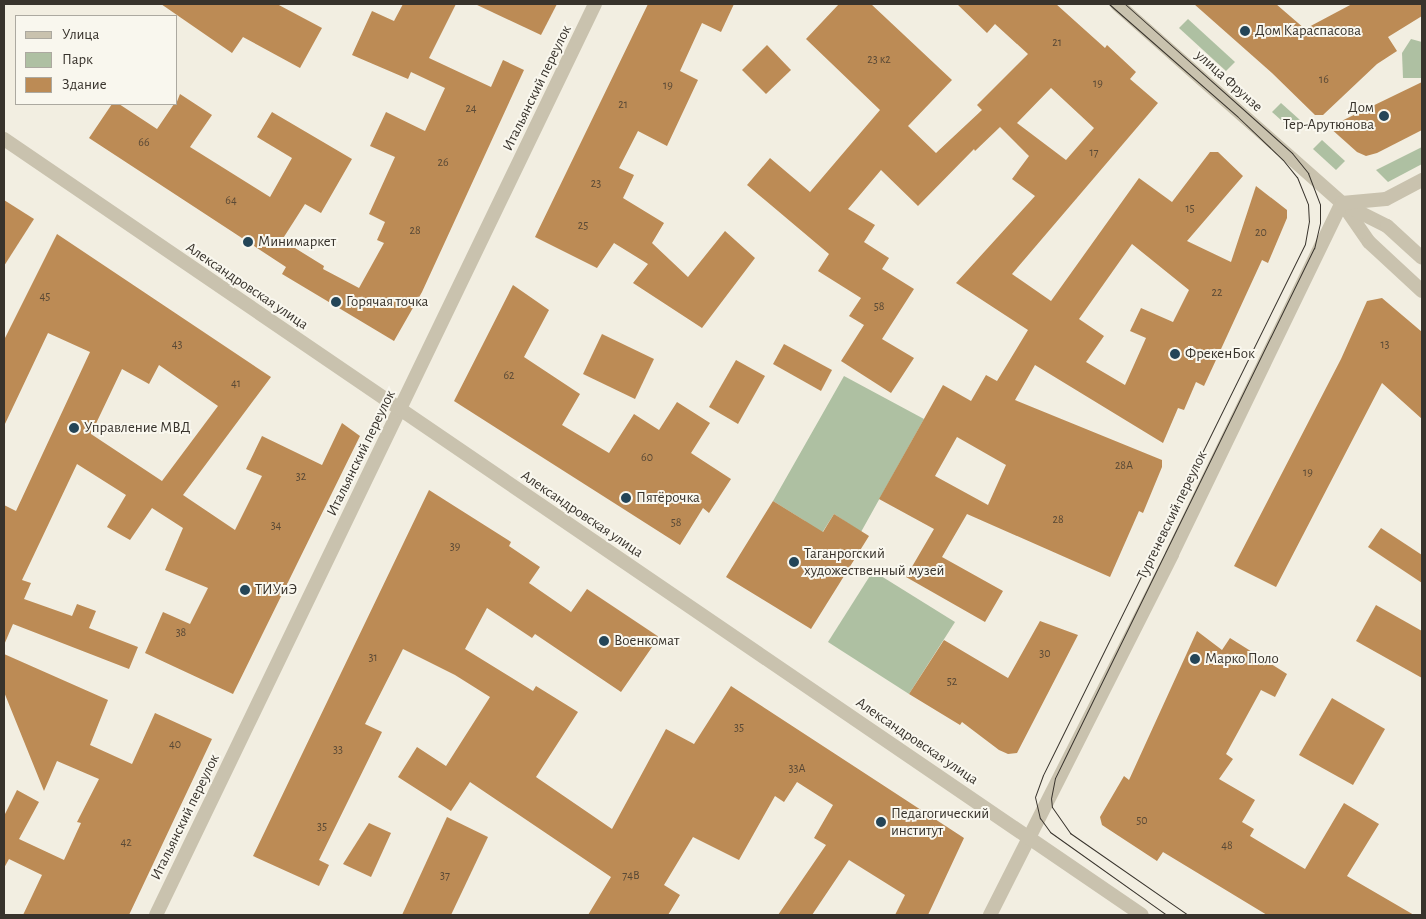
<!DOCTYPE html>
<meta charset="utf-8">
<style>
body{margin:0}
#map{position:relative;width:1426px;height:919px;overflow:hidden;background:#f2eee1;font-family:"Alegreya Sans",sans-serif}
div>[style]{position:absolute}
.green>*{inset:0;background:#aec0a2}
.building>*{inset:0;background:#bc8b55}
.minor>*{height:14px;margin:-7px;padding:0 7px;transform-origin:7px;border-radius:7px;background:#c9c2ae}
.tertiary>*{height:14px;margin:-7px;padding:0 7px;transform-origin:7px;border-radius:7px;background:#c9c2ae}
.tram>*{height:1px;margin:-0.5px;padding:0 0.5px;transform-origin:0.5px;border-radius:0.5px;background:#38332c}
.dots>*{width:14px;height:14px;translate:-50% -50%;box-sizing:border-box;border:2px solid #f9f7ee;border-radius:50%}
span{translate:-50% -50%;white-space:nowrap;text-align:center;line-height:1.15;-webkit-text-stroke:4px #f9f7ee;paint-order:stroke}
.number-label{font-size:12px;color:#594936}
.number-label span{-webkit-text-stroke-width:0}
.poi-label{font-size:15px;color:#38332c}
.left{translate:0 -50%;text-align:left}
.right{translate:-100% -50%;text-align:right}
.street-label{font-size:15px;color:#38332c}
.frame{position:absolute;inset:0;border:5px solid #38332c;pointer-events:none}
.legend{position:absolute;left:15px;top:15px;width:162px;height:90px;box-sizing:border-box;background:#f9f7ee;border:1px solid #aca9a0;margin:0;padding:6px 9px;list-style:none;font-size:15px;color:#38332c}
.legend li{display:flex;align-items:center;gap:10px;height:25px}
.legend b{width:25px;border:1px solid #aca9a0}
</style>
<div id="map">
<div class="green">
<div style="clip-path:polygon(1188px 19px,1235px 62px,1226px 71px,1179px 28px)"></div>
<div style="clip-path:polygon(1411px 39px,1422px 42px,1421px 78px,1403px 78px,1402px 53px)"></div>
<div style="clip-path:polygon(1281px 103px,1300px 120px,1291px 129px,1272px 112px)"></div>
<div style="clip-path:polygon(1322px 140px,1345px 161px,1336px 170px,1313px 149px)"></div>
<div style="clip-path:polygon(1422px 147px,1422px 164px,1388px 182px,1376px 170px)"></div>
<div style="clip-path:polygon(844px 376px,924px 419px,861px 532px,834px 514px,813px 547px,805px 521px,773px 501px)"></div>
<div style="clip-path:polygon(873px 571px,955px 622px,909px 694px,828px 642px)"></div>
</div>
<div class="building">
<div style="clip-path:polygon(161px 4px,277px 4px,322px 28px,300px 68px,243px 37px,232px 53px)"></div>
<div style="clip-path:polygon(403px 4px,456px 4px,429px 58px,491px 87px,503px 60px,524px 70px,422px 292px,394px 341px,282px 274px,286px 267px,89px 138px,112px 104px,119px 104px,157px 129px,174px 104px,176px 104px,180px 94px,212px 115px,190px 147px,270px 197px,292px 158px,257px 137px,272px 112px,352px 159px,321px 213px,305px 204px,282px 240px,324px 266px,323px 269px,359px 288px,384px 243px,377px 240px,385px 222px,369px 214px,395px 157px,370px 146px,386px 112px,425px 131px,445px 88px,411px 72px,408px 79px,352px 55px,372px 11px,394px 21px)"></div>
<div style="clip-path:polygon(475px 4px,557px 4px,541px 35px)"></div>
<div style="clip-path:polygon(648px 4px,734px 4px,721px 32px,702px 23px,680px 71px,698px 80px,667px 146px,638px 131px,619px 168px,634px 175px,623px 198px,664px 223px,652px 243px,688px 277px,725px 231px,755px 258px,702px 328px,633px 283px,648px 264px,614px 243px,597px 268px,535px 237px)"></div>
<div style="clip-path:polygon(evenodd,839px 4px,871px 4px,952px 80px,908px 126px,936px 153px,982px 110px,977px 105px,1028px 54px,995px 24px,987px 33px,957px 4px,1056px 4px,1105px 48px,1107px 45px,1136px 72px,1130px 79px,1158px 103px,1012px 274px,1051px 301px,1139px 178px,1172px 202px,1210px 152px,1218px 152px,1243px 176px,1187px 241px,1231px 262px,1256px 186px,1287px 210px,1287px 218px,1268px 263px,1262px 260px,1204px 386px,1196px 382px,1184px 410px,1178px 408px,1163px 443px,1035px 365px,1015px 400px,1162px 460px,1162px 467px,1143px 513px,1139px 511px,1110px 577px,967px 514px,942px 557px,1003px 591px,985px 622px,906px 577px,934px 529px,879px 499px,943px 385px,971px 401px,986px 375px,997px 381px,1028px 330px,956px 283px,1035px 196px,1012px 179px,1029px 156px,1000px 127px,975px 151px,974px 149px,918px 206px,881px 170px,848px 209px,875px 225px,864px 242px,889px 258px,882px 269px,914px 289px,882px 339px,914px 358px,891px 393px,841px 361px,864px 325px,849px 316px,861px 298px,818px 271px,829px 254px,747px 185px,770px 158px,810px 192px,880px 110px,806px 39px,839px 4px,1051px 88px,1094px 128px,1066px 160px,1017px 123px,1051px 88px,839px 4px,1132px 244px,1189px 290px,1173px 322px,1141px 308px,1130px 331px,1146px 338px,1125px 385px,1086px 362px,1104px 336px,1079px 319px,1132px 244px,839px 4px,957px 437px,1006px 465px,988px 505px,935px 476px,957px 437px)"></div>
<div style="clip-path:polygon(1194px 4px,1276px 4px,1305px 29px,1352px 4px,1422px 4px,1422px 16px,1388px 37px,1397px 51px,1377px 64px,1323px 115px,1315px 115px,1272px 73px)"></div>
<div style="clip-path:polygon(767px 45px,791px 70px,766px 94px,742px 70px)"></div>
<div style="clip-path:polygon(1422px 82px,1422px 130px,1377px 153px,1366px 156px,1357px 152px,1329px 127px)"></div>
<div style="clip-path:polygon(4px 200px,34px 219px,4px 266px)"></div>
<div style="clip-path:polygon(evenodd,57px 234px,271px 377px,183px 495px,235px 530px,262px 476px,246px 469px,262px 436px,322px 465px,342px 423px,360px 436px,233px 694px,145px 653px,163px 612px,190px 624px,208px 588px,165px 570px,183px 528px,152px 508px,130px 540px,107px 527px,126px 495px,77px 464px,22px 580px,31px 583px,24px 599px,72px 616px,77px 604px,96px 611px,89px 628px,138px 647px,129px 669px,13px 624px,4px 645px,4px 505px,16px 511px,90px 352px,48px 333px,4px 426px,4px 340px,57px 234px,159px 365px,218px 406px,162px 481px,91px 434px,122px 369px,149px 384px,159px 365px)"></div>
<div style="clip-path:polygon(513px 285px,549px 310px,524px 357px,580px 394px,562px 425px,609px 453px,634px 414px,659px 430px,677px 402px,710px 423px,691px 453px,731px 479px,709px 513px,703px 508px,680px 545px,454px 401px)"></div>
<div style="clip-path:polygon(1382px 298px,1422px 332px,1422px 419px,1382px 383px,1276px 587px,1234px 566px,1341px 359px,1367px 301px)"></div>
<div style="clip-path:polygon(602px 334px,654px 359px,635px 399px,583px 374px)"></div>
<div style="clip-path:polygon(784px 344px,832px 370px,821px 391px,773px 364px)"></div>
<div style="clip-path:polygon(736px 360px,765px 376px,738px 424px,709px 407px)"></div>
<div style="clip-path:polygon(429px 490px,511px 542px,509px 546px,540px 567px,529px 583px,571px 612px,587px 589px,659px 637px,621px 692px,535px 634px,532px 638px,487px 608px,465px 649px,533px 691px,536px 686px,578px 712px,536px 777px,612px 829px,666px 729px,694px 744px,731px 686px,964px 838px,928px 915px,895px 915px,905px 895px,849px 860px,812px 915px,778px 915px,826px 845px,814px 838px,833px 805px,797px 782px,784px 802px,775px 796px,739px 860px,693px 837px,664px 885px,680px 895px,668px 915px,588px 915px,611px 877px,470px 782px,451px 811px,398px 777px,417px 747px,446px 766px,490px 697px,455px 675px,403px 649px,365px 724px,382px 732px,319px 860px,329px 865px,319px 886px,253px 856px)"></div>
<div style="clip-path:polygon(773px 501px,823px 532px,834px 514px,869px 536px,811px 629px,726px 577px)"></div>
<div style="clip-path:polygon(1381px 528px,1422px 555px,1422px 583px,1368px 547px)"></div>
<div style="clip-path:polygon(1376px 605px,1422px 631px,1422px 678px,1356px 641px)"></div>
<div style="clip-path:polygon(1040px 621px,1078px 635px,1017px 753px,1008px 754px,999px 750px,962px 722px,960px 725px,909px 694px,944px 640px,1008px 678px)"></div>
<div style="clip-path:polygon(1197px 631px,1222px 650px,1230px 638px,1287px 674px,1275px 697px,1261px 690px,1226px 754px,1233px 759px,1219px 779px,1255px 800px,1242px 822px,1254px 829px,1250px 836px,1305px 869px,1344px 803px,1379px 824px,1347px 876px,1414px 915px,1267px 915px,1163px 852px,1157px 861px,1102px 825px,1100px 817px,1124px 776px,1129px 780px)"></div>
<div style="clip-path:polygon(4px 654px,108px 700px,90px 745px,132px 764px,155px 713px,212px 739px,129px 915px,23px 915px,42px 875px,9px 859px,4px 868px,4px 816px,17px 790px,39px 802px,19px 839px,64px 860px,81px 823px,77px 822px,99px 779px,57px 761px,44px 791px,4px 692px)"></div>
<div style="clip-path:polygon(1332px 698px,1385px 729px,1353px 785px,1299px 755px)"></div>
<div style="clip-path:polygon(447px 817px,488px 837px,451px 915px,402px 915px)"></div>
<div style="clip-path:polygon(369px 823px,391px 833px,371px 877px,343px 864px)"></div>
</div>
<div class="minor">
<div style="left:1117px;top:4px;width:300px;rotate:41.5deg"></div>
<div style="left:1342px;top:203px;width:47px;rotate:55.3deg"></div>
<div style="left:1369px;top:242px;width:72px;rotate:42.8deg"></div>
<div style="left:1343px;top:204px;width:49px;rotate:26.6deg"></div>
<div style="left:1387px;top:226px;width:47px;rotate:42.4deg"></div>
<div style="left:156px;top:915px;width:1011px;rotate:-64.27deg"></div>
<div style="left:990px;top:915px;width:404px;rotate:-63.2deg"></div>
<div style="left:1172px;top:554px;width:390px;rotate:-64.2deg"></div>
<div style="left:1342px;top:203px;width:44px;rotate:-5.2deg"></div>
<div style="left:1386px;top:199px;width:41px;rotate:-27.8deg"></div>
</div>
<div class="tertiary">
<div style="left:4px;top:139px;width:1377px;rotate:34.29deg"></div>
</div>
<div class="tram">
<div style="left:1109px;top:4px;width:171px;rotate:41.2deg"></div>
<div style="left:1238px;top:117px;width:62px;rotate:43.7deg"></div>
<div style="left:1283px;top:160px;width:22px;rotate:51deg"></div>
<div style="left:1297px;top:177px;width:29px;rotate:68deg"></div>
<div style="left:1308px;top:204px;width:17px;rotate:87deg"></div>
<div style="left:1309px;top:221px;width:23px;rotate:100deg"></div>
<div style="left:1305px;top:244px;width:592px;rotate:116.26deg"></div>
<div style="left:1043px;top:775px;width:23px;rotate:110deg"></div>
<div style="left:1035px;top:797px;width:22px;rotate:77deg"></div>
<div style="left:1040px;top:818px;width:17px;rotate:54deg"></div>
<div style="left:1050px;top:832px;width:143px;rotate:35.4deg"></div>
<div style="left:1125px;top:4px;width:224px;rotate:41.7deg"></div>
<div style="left:1292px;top:153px;width:26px;rotate:51deg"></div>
<div style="left:1308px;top:173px;width:33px;rotate:69deg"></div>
<div style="left:1320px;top:204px;width:19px;rotate:90deg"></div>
<div style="left:1320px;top:223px;width:26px;rotate:103deg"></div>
<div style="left:1314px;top:248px;width:590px;rotate:116.04deg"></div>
<div style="left:1055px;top:778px;width:20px;rotate:101deg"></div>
<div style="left:1051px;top:798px;width:9px;rotate:84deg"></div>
<div style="left:1052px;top:807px;width:32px;rotate:55deg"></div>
<div style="left:1070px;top:833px;width:144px;rotate:34.8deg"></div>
</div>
<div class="dots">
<div style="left:1245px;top:31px;background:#244557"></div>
<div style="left:1384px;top:116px;background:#244557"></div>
<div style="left:248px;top:242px;background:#244557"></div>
<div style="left:336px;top:302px;background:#244557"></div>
<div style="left:1175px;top:354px;background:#244557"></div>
<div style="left:74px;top:428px;background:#244557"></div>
<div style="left:626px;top:498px;background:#244557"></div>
<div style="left:794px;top:562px;background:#244557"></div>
<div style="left:245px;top:590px;background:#244557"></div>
<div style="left:604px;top:641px;background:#244557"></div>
<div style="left:1195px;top:659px;background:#244557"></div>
<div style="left:881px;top:822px;background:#244557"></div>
</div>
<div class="number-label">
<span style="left:1057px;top:43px">21</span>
<span style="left:879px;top:60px">23 к2</span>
<span style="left:1324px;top:80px">16</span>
<span style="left:1098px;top:84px">19</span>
<span style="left:668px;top:86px">19</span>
<span style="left:623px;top:105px">21</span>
<span style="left:471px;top:109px">24</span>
<span style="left:144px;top:143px">66</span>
<span style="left:1094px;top:153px">17</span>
<span style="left:443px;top:163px">26</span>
<span style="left:596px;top:184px">23</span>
<span style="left:231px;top:201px">64</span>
<span style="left:1190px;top:209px">15</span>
<span style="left:583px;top:226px">25</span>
<span style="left:415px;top:231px">28</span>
<span style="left:1261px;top:233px">20</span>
<span style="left:1217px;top:293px">22</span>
<span style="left:45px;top:297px">45</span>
<span style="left:879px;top:307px">58</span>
<span style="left:177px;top:345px">43</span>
<span style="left:1385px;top:345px">13</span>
<span style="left:509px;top:376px">62</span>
<span style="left:236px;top:384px">41</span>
<span style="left:647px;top:458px">60</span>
<span style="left:1124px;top:466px">28А</span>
<span style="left:1308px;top:473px">19</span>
<span style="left:301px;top:477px">32</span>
<span style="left:1058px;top:520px">28</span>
<span style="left:676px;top:523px">58</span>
<span style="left:276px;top:526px">34</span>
<span style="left:455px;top:547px">39</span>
<span style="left:181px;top:633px">38</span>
<span style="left:1045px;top:654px">30</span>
<span style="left:373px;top:658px">31</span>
<span style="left:952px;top:682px">52</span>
<span style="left:739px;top:728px">35</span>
<span style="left:175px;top:745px">40</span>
<span style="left:338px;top:750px">33</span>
<span style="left:797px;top:769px">33А</span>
<span style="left:1142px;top:821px">50</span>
<span style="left:322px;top:827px">35</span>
<span style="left:126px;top:843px">42</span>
<span style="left:1227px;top:846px">48</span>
<span style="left:445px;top:876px">37</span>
<span style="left:631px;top:876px">74В</span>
</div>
<div class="poi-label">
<span class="left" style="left:1255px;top:31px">Дом Караспасова</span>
<span class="right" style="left:1374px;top:116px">Дом<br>Тер-Арутюнова</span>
<span class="left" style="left:258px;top:242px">Минимаркет</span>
<span class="left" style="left:346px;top:302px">Горячая точка</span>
<span class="left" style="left:1185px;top:354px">ФрекенБок</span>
<span class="left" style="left:84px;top:428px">Управление МВД</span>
<span class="left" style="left:636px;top:498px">Пятёрочка</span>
<span class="left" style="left:804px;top:562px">Таганрогский<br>художественный музей</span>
<span class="left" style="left:255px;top:590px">ТИУиЭ</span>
<span class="left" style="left:614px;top:641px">Военкомат</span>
<span class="left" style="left:1205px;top:659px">Марко Поло</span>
<span class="left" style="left:891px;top:822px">Педагогический<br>институт</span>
</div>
<div class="street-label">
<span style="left:1229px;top:81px;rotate:42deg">улица Фрунзе</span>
<span style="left:537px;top:88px;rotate:-64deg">Итальянский переулок</span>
<span style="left:247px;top:286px;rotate:34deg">Александровская улица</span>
<span style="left:361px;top:453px;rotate:-64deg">Итальянский переулок</span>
<span style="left:582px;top:514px;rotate:34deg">Александровская улица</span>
<span style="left:1172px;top:515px;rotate:-64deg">Тургеневский переулок</span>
<span style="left:917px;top:741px;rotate:34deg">Александровская улица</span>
<span style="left:185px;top:817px;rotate:-64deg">Итальянский переулок</span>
</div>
<div class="frame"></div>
<ul class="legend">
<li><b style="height:6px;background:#c9c2ae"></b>Улица</li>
<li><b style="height:14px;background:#aec0a2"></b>Парк</li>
<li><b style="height:14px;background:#bc8b55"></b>Здание</li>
</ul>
</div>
